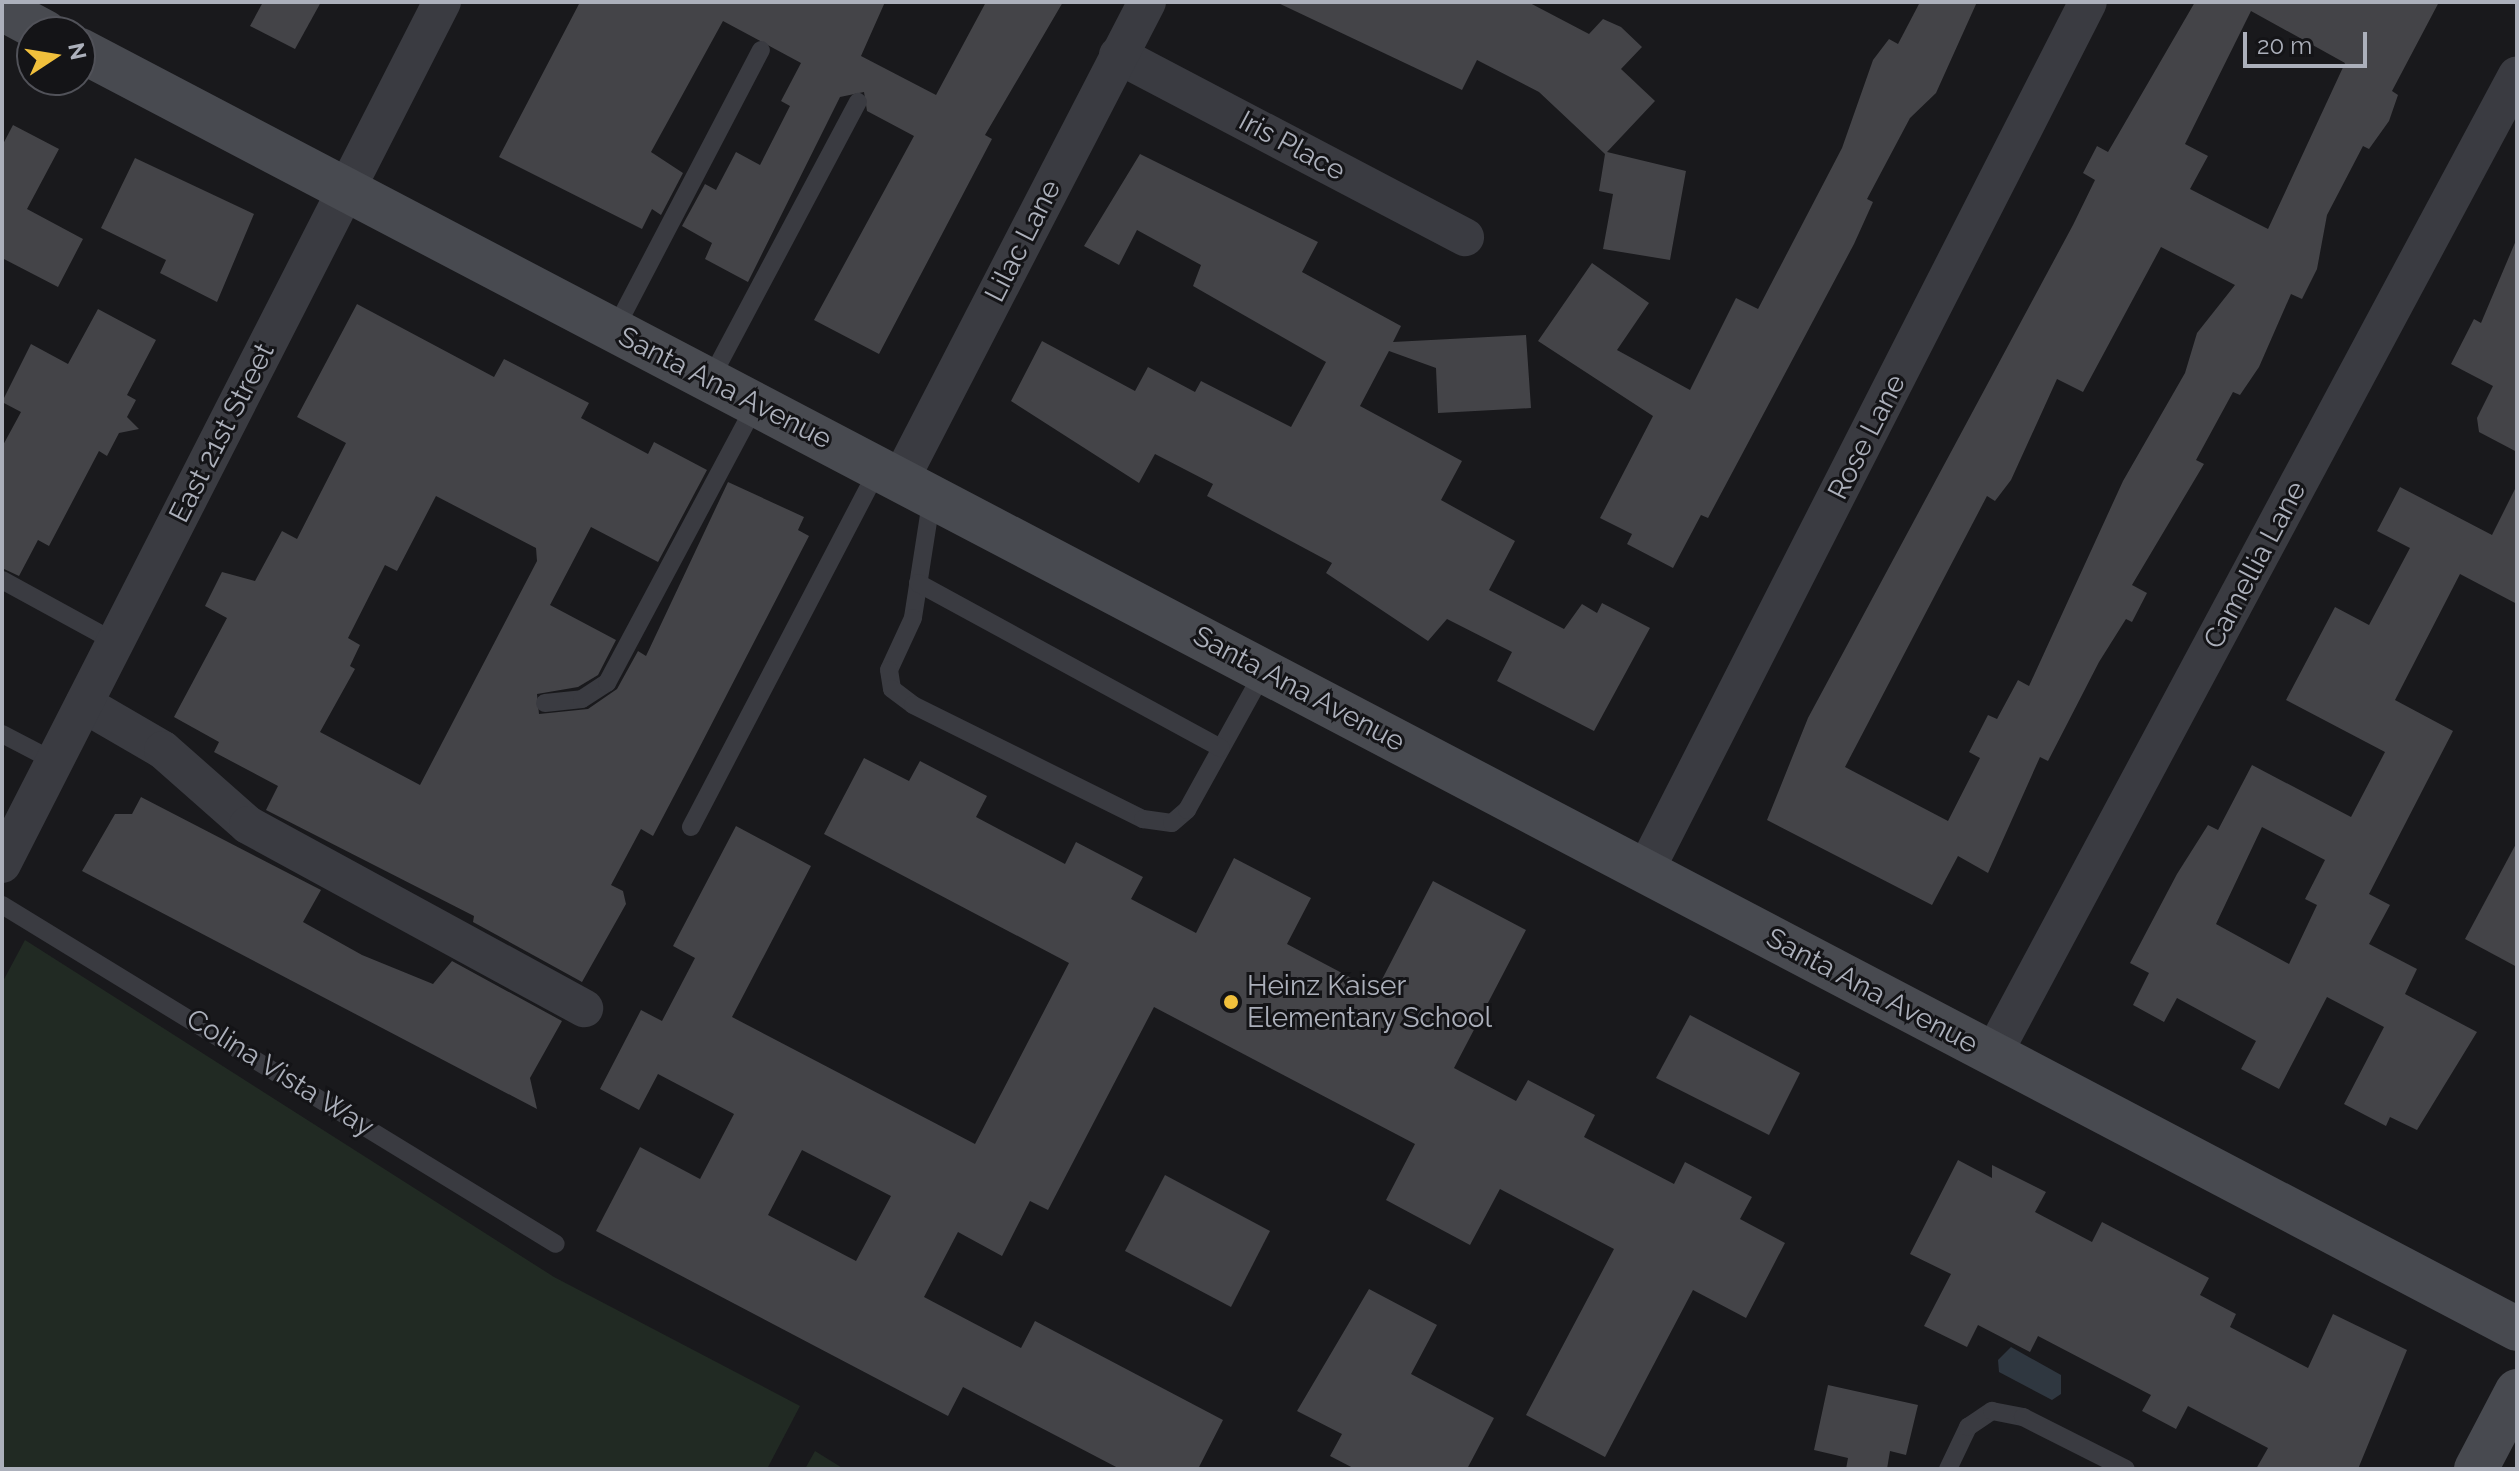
<!DOCTYPE html>
<style>
body{margin:0}
#map{position:relative;width:2519px;height:1471px;overflow:hidden;background:#19191c;font-family:Raleway,sans-serif}
div>[style]{position:absolute}
.green>*{inset:0;background:#212a23}
.water>*{inset:0;background:#2f3740}
.building>*{inset:0;background:#444448}
.lane>*{height:18px;margin:-9px;padding:0 9px;transform-origin:9px;border-radius:9px;background:#3a3b41}
.street>*{height:38px;margin:-19px;padding:0 19px;transform-origin:19px;border-radius:19px;background:#3a3b41}
.secondary>*{height:44px;margin:-22px;padding:0 22px;transform-origin:22px;border-radius:22px;background:#484a50}
.dots>*{width:22px;height:22px;translate:-50% -50%;box-sizing:border-box;border:4px solid #141417;border-radius:50%}
span{translate:-50% -50%;white-space:nowrap;text-align:center;line-height:1.15;-webkit-text-stroke:6px #141417;paint-order:stroke}
.street-label{font-size:28px;color:#acb0bb}
.poi-label{font-size:28px;color:#acb0bb}
.left{translate:0 -50%;text-align:left}
.frame{position:absolute;inset:0;border:4px solid #acb0bb;pointer-events:none}
.north{position:absolute;left:16px;top:16px;width:80px;height:80px;box-sizing:border-box;background:#141417;border:2px solid #515259;border-radius:50%;rotate:78deg;font-size:22px;font-weight:700;line-height:32px;text-align:center;color:#acb0bb}
.north::after{content:'';display:block;margin:auto;width:28px;height:36px;background:#f1c03c;clip-path:polygon(50% 0,100% 100%,50% 72%,0 100%)}
.scale{position:absolute;left:2243px;top:32px;width:124px;height:36px;box-sizing:border-box;border:4px solid #acb0bb;border-top:0;padding-left:10px;font-size:24px;line-height:28px;white-space:nowrap;color:#acb0bb;-webkit-text-stroke:6px #141417;paint-order:stroke}
</style>
<div id="map">
<div class="green">
<div style="clip-path:polygon(25px 940px,554px 1277px,800px 1406px,767px 1469px,2px 1469px,2px 983px)"></div>
<div style="clip-path:polygon(815px 1451px,844px 1469px,805px 1469px)"></div>
</div>
<div class="water">
<div style="clip-path:polygon(2011px 1347px,2061px 1375px,2061px 1394px,2052px 1400px,1999px 1372px,1998px 1360px)"></div>
</div>
<div class="building">
<div style="clip-path:polygon(263px 2px,321px 2px,295px 49px,250px 26px)"></div>
<div style="clip-path:polygon(580px 2px,885px 2px,861px 56px,936px 95px,986px 2px,1063px 2px,985px 135px,992px 139px,879px 354px,814px 320px,914px 136px,867px 111px,864px 92px,840px 97px,748px 282px,705px 259px,712px 243px,682px 226px,705px 184px,716px 190px,736px 152px,760px 165px,790px 106px,781px 101px,801px 63px,723px 21px,651px 152px,683px 173px,661px 215px,652px 209px,642px 229px,499px 157px)"></div>
<div style="clip-path:polygon(1276px 2px,1528px 2px,1589px 34px,1603px 19px,1621px 27px,1642px 47px,1621px 69px,1655px 101px,1607px 152px,1686px 171px,1670px 260px,1603px 249px,1613px 194px,1599px 191px,1605px 154px,1539px 92px,1477px 60px,1462px 90px)"></div>
<div style="clip-path:polygon(1920px 2px,1977px 2px,1936px 93px,1910px 118px,1867px 199px,1873px 202px,1854px 244px,1708px 518px,1701px 515px,1673px 568px,1627px 544px,1632px 534px,1600px 518px,1653px 416px,1538px 341px,1592px 263px,1649px 303px,1617px 350px,1690px 390px,1736px 298px,1758px 309px,1842px 148px,1873px 60px,1889px 39px,1898px 44px)"></div>
<div style="clip-path:polygon(evenodd,2195px 2px,2439px 2px,2392px 91px,2398px 95px,2389px 121px,2369px 149px,2363px 146px,2327px 215px,2317px 269px,2302px 299px,2291px 294px,2259px 367px,2240px 395px,2233px 392px,2196px 460px,2204px 464px,2132px 585px,2147px 593px,2132px 622px,2126px 619px,2099px 662px,2048px 761px,2040px 757px,1988px 873px,1958px 856px,1932px 905px,1767px 820px,1808px 718px,2073px 225px,2095px 180px,2083px 173px,2097px 146px,2108px 152px,2195px 2px,2251px 11px,2345px 63px,2268px 229px,2190px 189px,2208px 156px,2185px 144px,2251px 11px,2195px 2px,2161px 247px,2235px 285px,2197px 333px,2185px 373px,2123px 481px,2029px 686px,2018px 680px,1997px 719px,1988px 715px,1969px 752px,1980px 758px,1948px 821px,1845px 767px,1987px 496px,1995px 501px,2011px 480px,2057px 379px,2083px 392px,2161px 247px)"></div>
<div style="clip-path:polygon(13px 125px,59px 149px,27px 209px,83px 239px,58px 287px,2px 258px,2px 146px)"></div>
<div style="clip-path:polygon(1140px 154px,1318px 242px,1302px 272px,1401px 326px,1393px 342px,1526px 335px,1531px 408px,1438px 413px,1436px 368px,1389px 351px,1360px 406px,1462px 461px,1441px 500px,1515px 541px,1489px 590px,1564px 629px,1582px 604px,1597px 613px,1602px 603px,1650px 628px,1594px 731px,1497px 681px,1512px 652px,1447px 619px,1428px 641px,1326px 573px,1332px 563px,1207px 496px,1213px 484px,1155px 454px,1139px 483px,1011px 401px,1042px 341px,1135px 391px,1148px 367px,1195px 392px,1201px 381px,1291px 427px,1326px 362px,1193px 286px,1201px 265px,1137px 230px,1119px 265px,1084px 246px)"></div>
<div style="clip-path:polygon(135px 158px,254px 214px,217px 302px,160px 273px,166px 260px,101px 228px)"></div>
<div style="clip-path:polygon(2517px 238px,2517px 452px,2479px 432px,2477px 418px,2493px 386px,2451px 364px,2474px 319px,2481px 323px)"></div>
<div style="clip-path:polygon(evenodd,357px 304px,494px 377px,504px 359px,589px 403px,581px 418px,648px 454px,654px 442px,707px 470px,658px 562px,591px 527px,550px 605px,616px 640px,598px 675px,578px 687px,537px 694px,539px 714px,588px 709px,617px 689px,638px 651px,646px 656px,728px 482px,804px 517px,798px 530px,809px 536px,694px 758px,653px 836px,641px 829px,611px 885px,623px 891px,626px 904px,582px 982px,473px 922px,474px 916px,266px 810px,278px 786px,214px 752px,219px 742px,174px 717px,227px 618px,205px 606px,222px 572px,255px 581px,282px 531px,297px 539px,346px 443px,297px 417px,357px 304px,436px 496px,536px 548px,537px 561px,420px 785px,320px 732px,355px 669px,350px 666px,360px 645px,348px 638px,385px 565px,397px 571px,436px 496px)"></div>
<div style="clip-path:polygon(98px 309px,156px 340px,127px 395px,136px 400px,127px 417px,139px 429px,119px 433px,107px 456px,99px 451px,49px 546px,38px 540px,19px 576px,2px 568px,2px 447px,21px 412px,2px 402px,31px 344px,68px 364px)"></div>
<div style="clip-path:polygon(evenodd,2517px 485px,2517px 604px,2460px 574px,2395px 700px,2453px 731px,2369px 894px,2390px 905px,2369px 944px,2417px 969px,2405px 994px,2477px 1032px,2417px 1130px,2390px 1117px,2386px 1126px,2344px 1104px,2384px 1027px,2327px 997px,2279px 1089px,2241px 1069px,2256px 1041px,2177px 998px,2164px 1022px,2133px 1005px,2149px 973px,2130px 963px,2177px 874px,2208px 825px,2218px 830px,2252px 765px,2351px 817px,2385px 752px,2286px 700px,2335px 607px,2369px 625px,2410px 548px,2377px 531px,2400px 487px,2492px 535px,2517px 485px,2262px 827px,2325px 860px,2305px 899px,2317px 905px,2289px 964px,2216px 924px,2262px 827px)"></div>
<div style="clip-path:polygon(evenodd,864px 758px,909px 781px,920px 761px,987px 796px,976px 817px,1065px 864px,1076px 842px,1143px 877px,1131px 899px,1196px 933px,1234px 858px,1311px 898px,1287px 944px,1376px 991px,1433px 881px,1526px 930px,1454px 1068px,1516px 1101px,1528px 1080px,1595px 1115px,1584px 1137px,1674px 1184px,1685px 1162px,1752px 1197px,1740px 1219px,1785px 1243px,1746px 1318px,1693px 1290px,1605px 1457px,1526px 1415px,1614px 1249px,1500px 1189px,1470px 1245px,1386px 1200px,1415px 1144px,1154px 1007px,1048px 1210px,1030px 1201px,1002px 1256px,958px 1232px,924px 1297px,1021px 1348px,1035px 1321px,1223px 1420px,1198px 1469px,1120px 1469px,963px 1387px,948px 1416px,596px 1231px,640px 1147px,700px 1179px,734px 1114px,658px 1074px,639px 1110px,600px 1089px,641px 1010px,662px 1021px,695px 958px,673px 946px,736px 826px,811px 866px,732px 1017px,975px 1144px,1069px 963px,824px 834px,864px 758px,802px 1150px,891px 1196px,856px 1261px,768px 1215px,802px 1150px)"></div>
<div style="clip-path:polygon(141px 797px,321px 890px,303px 922px,362px 955px,433px 984px,452px 961px,562px 1021px,530px 1078px,537px 1109px,82px 871px,115px 814px,132px 814px)"></div>
<div style="clip-path:polygon(2517px 842px,2517px 967px,2465px 939px)"></div>
<div style="clip-path:polygon(1690px 1015px,1800px 1073px,1769px 1135px,1656px 1078px)"></div>
<div style="clip-path:polygon(1958px 1160px,1992px 1178px,1992px 1165px,2046px 1192px,2035px 1212px,2092px 1242px,2102px 1222px,2209px 1278px,2200px 1295px,2236px 1314px,2230px 1327px,2308px 1368px,2333px 1314px,2407px 1350px,2358px 1469px,2256px 1469px,2268px 1448px,2188px 1406px,2176px 1429px,2142px 1411px,2151px 1395px,2038px 1336px,2030px 1352px,1978px 1325px,1967px 1347px,1924px 1326px,1951px 1274px,1910px 1254px)"></div>
<div style="clip-path:polygon(1165px 1175px,1270px 1231px,1231px 1307px,1125px 1251px)"></div>
<div style="clip-path:polygon(1369px 1289px,1437px 1325px,1411px 1374px,1494px 1418px,1467px 1469px,1355px 1469px,1330px 1456px,1342px 1434px,1297px 1411px)"></div>
<div style="clip-path:polygon(1828px 1385px,1918px 1405px,1906px 1455px,1890px 1451px,1887px 1469px,1846px 1469px,1848px 1458px,1814px 1450px)"></div>
</div>
<div class="lane">
<div style="left:614px;top:331px;width:317px;rotate:-62.4deg"></div>
<div style="left:710px;top:380px;width:315px;rotate:-62deg"></div>
<div style="left:932px;top:496px;width:123px;rotate:98.9deg"></div>
<div style="left:913px;top:618px;width:57px;rotate:114.8deg"></div>
<div style="left:889px;top:670px;width:19px;rotate:81deg"></div>
<div style="left:892px;top:689px;width:26px;rotate:37deg"></div>
<div style="left:913px;top:705px;width:257px;rotate:26.4deg"></div>
<div style="left:1143px;top:819px;width:29px;rotate:8deg"></div>
<div style="left:1172px;top:823px;width:20px;rotate:-41deg"></div>
<div style="left:1187px;top:810px;width:159px;rotate:-61deg"></div>
<div style="left:2px;top:580px;width:131px;rotate:28.7deg"></div>
<div style="left:918px;top:583px;width:345px;rotate:28.6deg"></div>
<div style="left:545px;top:703px;width:37px;rotate:-6deg"></div>
<div style="left:582px;top:699px;width:30px;rotate:-33deg"></div>
<div style="left:607px;top:683px;width:316px;rotate:-61.9deg"></div>
<div style="left:2px;top:734px;width:59px;rotate:27.4deg"></div>
<div style="left:691px;top:827px;width:405px;rotate:-62.4deg"></div>
<div style="left:2px;top:905px;width:649px;rotate:31.46deg"></div>
<div style="left:1948px;top:1469px;width:47px;rotate:-64.5deg"></div>
<div style="left:1968px;top:1427px;width:29px;rotate:-34deg"></div>
<div style="left:1992px;top:1411px;width:32px;rotate:11deg"></div>
<div style="left:2023px;top:1417px;width:115px;rotate:26.8deg"></div>
</div>
<div class="street">
<div style="left:1118px;top:55px;width:392px;rotate:27.7deg"></div>
<div style="left:900px;top:480px;width:538px;rotate:-62.67deg"></div>
<div style="left:84px;top:704px;width:91px;rotate:30.2deg"></div>
<div style="left:163px;top:750px;width:113px;rotate:41.4deg"></div>
<div style="left:248px;top:825px;width:383px;rotate:28.6deg"></div>
<div style="left:2px;top:864px;width:968px;rotate:-62.96deg"></div>
<div style="left:1645px;top:871px;width:975px;rotate:-62.99deg"></div>
<div style="left:1993px;top:1054px;width:1110px;rotate:-61.84deg"></div>
</div>
<div class="secondary">
<div style="left:2px;top:9px;width:49px;rotate:28.1deg"></div>
<div style="left:80px;top:50px;width:2752px;rotate:27.69deg"></div>
<div style="left:2476px;top:1469px;width:88px;rotate:-62.3deg"></div>
</div>
<div class="dots">
<div style="left:1231px;top:1002px;background:#f1c03c"></div>
</div>
<div class="street-label">
<span style="left:1292px;top:146px;rotate:28deg">Iris Place</span>
<span style="left:1023px;top:241px;rotate:-63deg">Lilac Lane</span>
<span style="left:725px;top:388px;rotate:27deg">Santa Ana Avenue</span>
<span style="left:222px;top:433px;rotate:-63deg">East 21st Street</span>
<span style="left:1867px;top:437px;rotate:-63deg">Rose Lane</span>
<span style="left:2255px;top:565px;rotate:-62deg">Camellia Lane</span>
<span style="left:1299px;top:689px;rotate:28deg">Santa Ana Avenue</span>
<span style="left:1872px;top:991px;rotate:28deg">Santa Ana Avenue</span>
<span style="left:280px;top:1073px;rotate:32deg">Colina Vista Way</span>
</div>
<div class="poi-label">
<span class="left" style="left:1247px;top:1002px">Heinz Kaiser<br>Elementary School</span>
</div>
<div class="frame"></div>
<div class="north">N</div>
<div class="scale">20 m</div>
</div>
